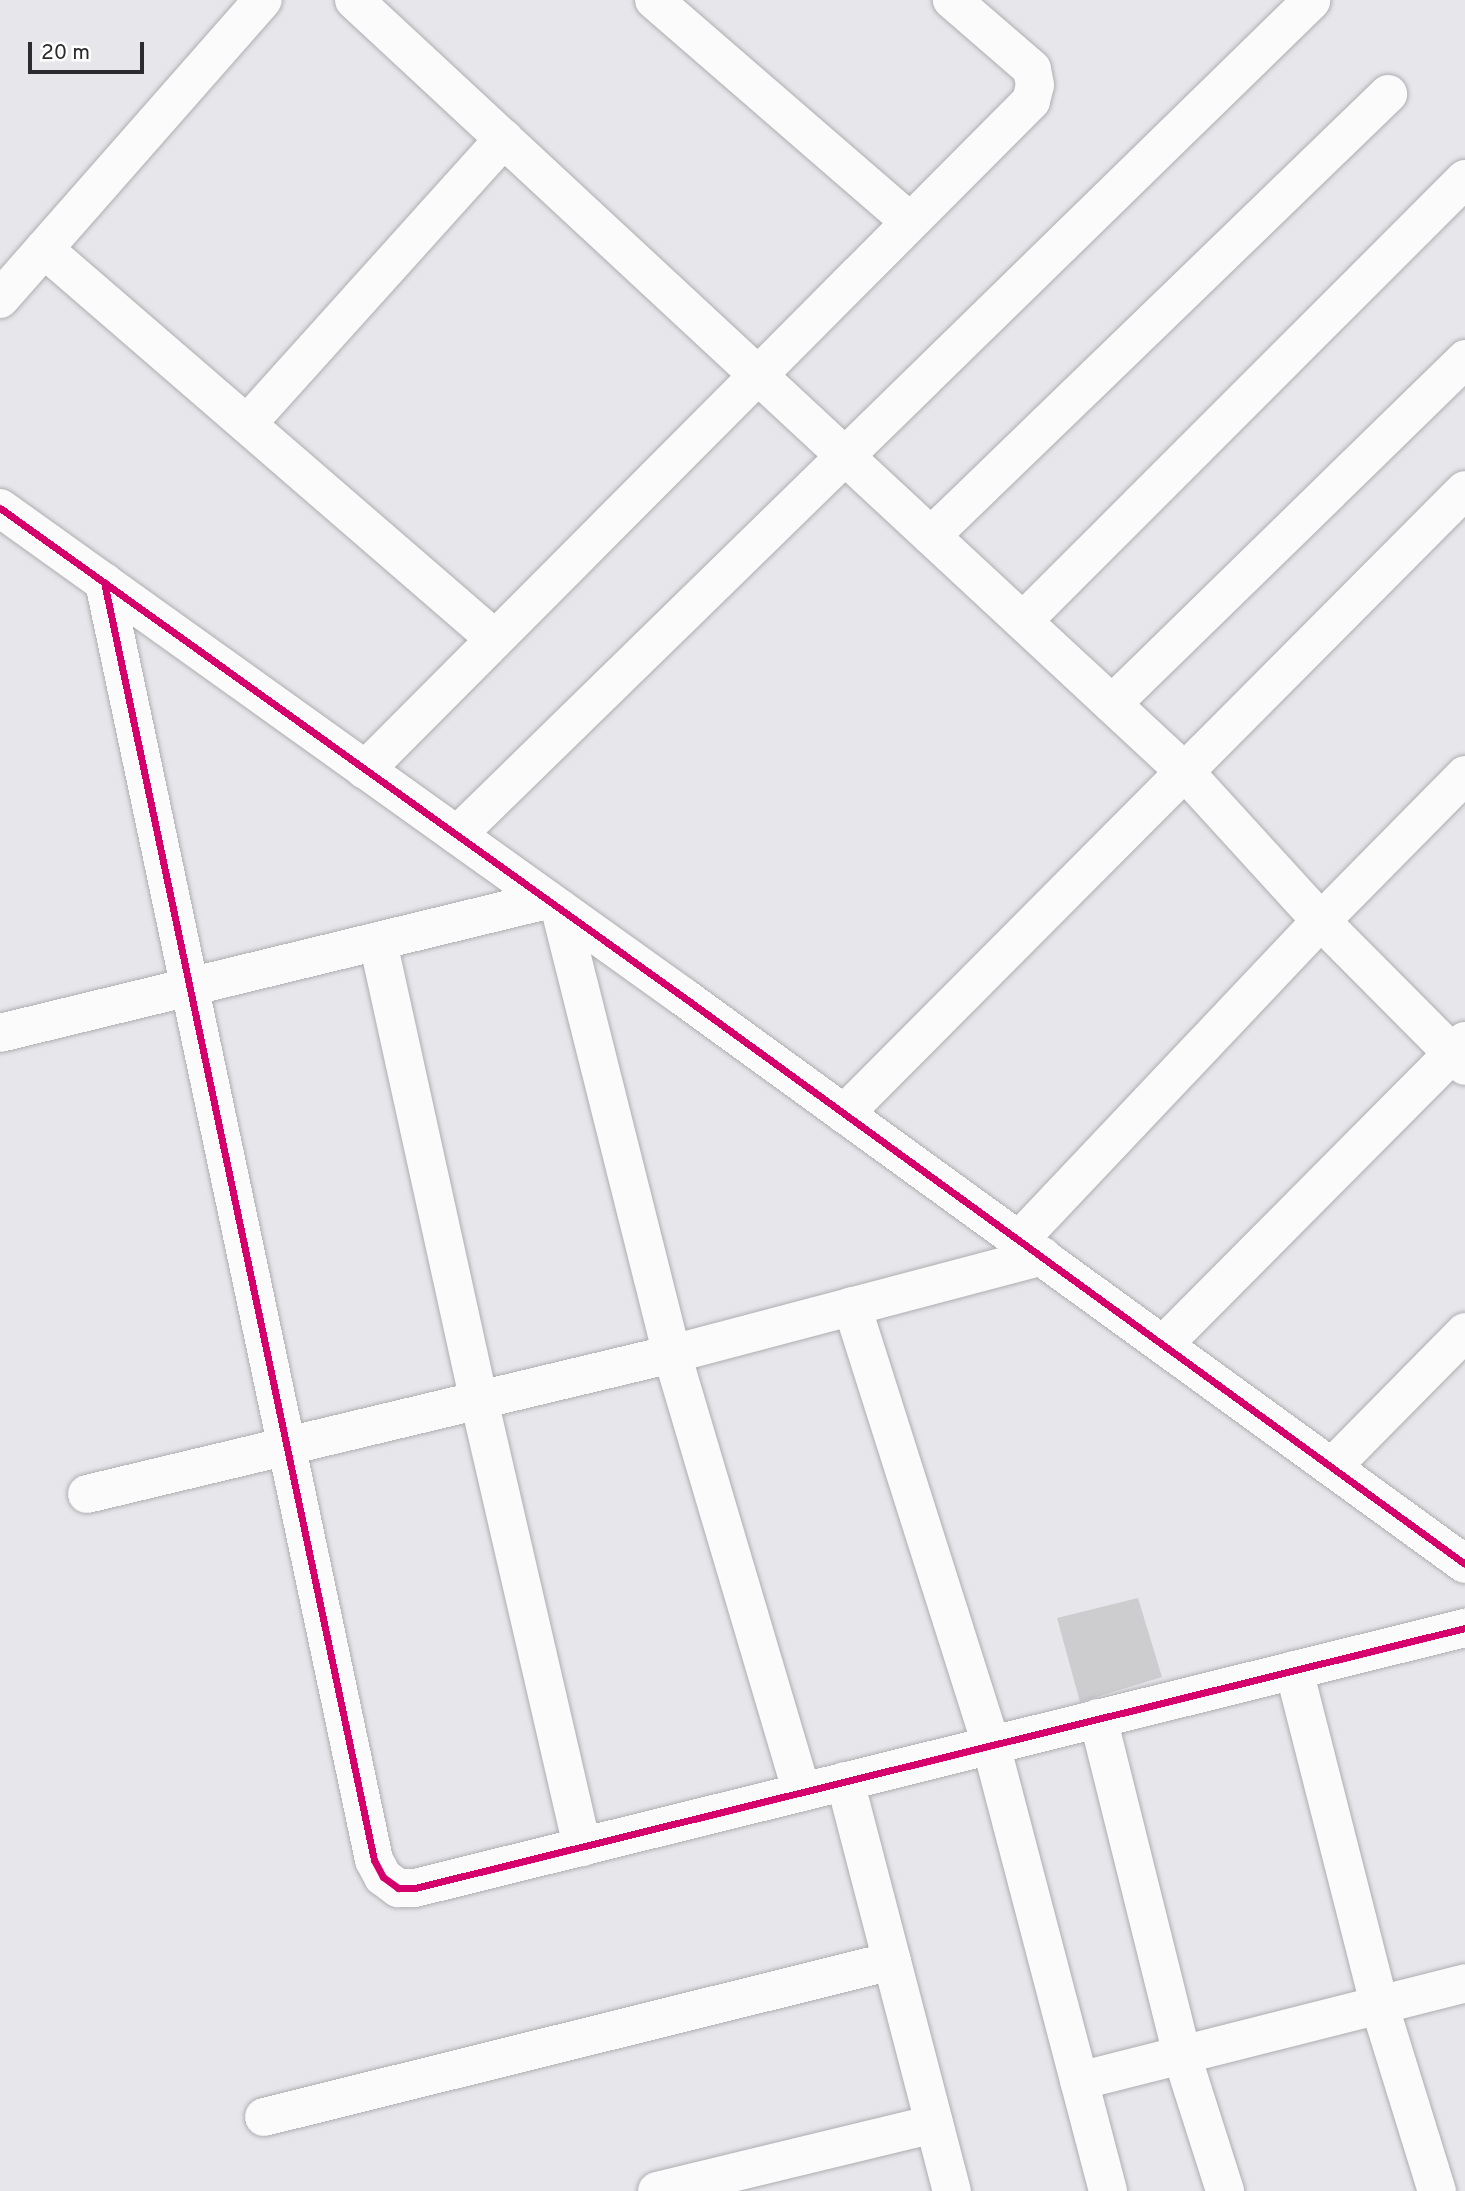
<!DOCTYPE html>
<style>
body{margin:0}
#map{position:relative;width:1465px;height:2191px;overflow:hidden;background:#e6e6eb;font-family:Overpass,sans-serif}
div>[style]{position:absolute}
.building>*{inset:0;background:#cdcdd0}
.roads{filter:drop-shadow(0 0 2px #aeaeb1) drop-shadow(0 0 2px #aeaeb1)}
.minor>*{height:38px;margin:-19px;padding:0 19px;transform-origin:19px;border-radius:19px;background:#fbfbfc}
.cycleway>*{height:7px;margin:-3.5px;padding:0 3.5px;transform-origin:3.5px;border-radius:3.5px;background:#d6006c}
span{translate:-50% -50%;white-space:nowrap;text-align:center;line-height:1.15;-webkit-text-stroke:5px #fff;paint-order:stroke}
.scale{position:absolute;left:28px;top:42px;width:116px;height:32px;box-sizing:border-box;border:4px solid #2c2c2e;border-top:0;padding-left:9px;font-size:21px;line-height:24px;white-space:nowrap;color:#2c2c2e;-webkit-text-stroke:5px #fff;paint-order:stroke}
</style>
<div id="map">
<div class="building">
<div style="clip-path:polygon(1138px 1598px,1162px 1677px,1080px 1702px,1057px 1618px)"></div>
</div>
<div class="roads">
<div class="minor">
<div style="left:354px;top:0;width:1134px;rotate:42.89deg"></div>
<div style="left:1185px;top:772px;width:202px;rotate:47.6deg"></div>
<div style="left:1321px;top:921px;width:204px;rotate:45.2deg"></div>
<div style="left:654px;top:0;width:337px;rotate:40.9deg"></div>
<div style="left:44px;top:249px;width:596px;rotate:40.85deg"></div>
<div style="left:0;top:299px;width:398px;rotate:-48.7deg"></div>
<div style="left:247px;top:424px;width:384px;rotate:-48deg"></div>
<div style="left:0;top:508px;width:839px;rotate:35.59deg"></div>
<div style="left:682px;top:996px;width:967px;rotate:35.96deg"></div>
<div style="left:931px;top:536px;width:636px;rotate:-44.04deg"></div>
<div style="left:104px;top:582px;width:1306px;rotate:78.07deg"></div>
<div style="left:374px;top:1860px;width:19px;rotate:62deg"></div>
<div style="left:383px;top:1877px;width:19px;rotate:36deg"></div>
<div style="left:398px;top:1888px;width:17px"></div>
<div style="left:415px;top:1888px;width:1082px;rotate:-13.91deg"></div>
<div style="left:1023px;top:621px;width:625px;rotate:-45deg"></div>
<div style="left:1112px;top:704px;width:494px;rotate:-44.3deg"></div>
<div style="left:365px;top:770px;width:944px;rotate:-45.13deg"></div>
<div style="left:1031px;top:101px;width:16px;rotate:-76deg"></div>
<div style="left:1035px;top:85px;width:16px;rotate:-101deg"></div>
<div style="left:1032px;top:69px;width:106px;rotate:-139.2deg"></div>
<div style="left:457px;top:835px;width:1194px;rotate:-44.32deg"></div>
<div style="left:560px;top:909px;width:459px;rotate:75.9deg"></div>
<div style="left:672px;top:1354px;width:457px;rotate:73.5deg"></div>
<div style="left:378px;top:942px;width:469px;rotate:77.6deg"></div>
<div style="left:479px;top:1400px;width:459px;rotate:77deg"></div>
<div style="left:0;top:1033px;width:563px;rotate:-13.67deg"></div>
<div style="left:844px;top:1114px;width:880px;rotate:-45.14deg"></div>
<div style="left:1019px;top:1240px;width:439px;rotate:-46.6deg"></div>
<div style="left:1321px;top:921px;width:205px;rotate:-45.4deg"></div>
<div style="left:852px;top:1306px;width:460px;rotate:72.4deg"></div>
<div style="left:991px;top:1745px;width:461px;rotate:75.3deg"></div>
<div style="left:1164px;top:1344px;width:427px;rotate:-45.2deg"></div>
<div style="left:1333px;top:1466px;width:188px;rotate:-45.4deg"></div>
<div style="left:87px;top:1494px;width:602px;rotate:-13.46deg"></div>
<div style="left:672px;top:1354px;width:383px;rotate:-14.8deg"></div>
<div style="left:1294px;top:1670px;width:345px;rotate:75.7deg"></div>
<div style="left:1379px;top:2004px;width:196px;rotate:72.8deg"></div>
<div style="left:1098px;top:1718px;width:348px;rotate:76deg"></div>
<div style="left:1182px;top:2056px;width:142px;rotate:72.3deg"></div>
<div style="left:845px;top:1781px;width:424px;rotate:75.4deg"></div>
<div style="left:1079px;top:2081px;width:398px;rotate:-14.2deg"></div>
<div style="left:264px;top:2117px;width:647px;rotate:-13.95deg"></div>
<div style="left:657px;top:2191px;width:285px;rotate:-13.6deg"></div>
</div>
</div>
<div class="cycleway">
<div style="left:0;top:508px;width:839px;rotate:35.59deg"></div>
<div style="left:682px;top:996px;width:967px;rotate:35.96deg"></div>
<div style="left:104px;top:582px;width:1306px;rotate:78.07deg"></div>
<div style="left:374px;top:1860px;width:19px;rotate:62deg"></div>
<div style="left:383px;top:1877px;width:19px;rotate:36deg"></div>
<div style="left:398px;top:1888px;width:17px"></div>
<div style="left:415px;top:1888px;width:1082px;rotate:-13.91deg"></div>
</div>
<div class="scale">20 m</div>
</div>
